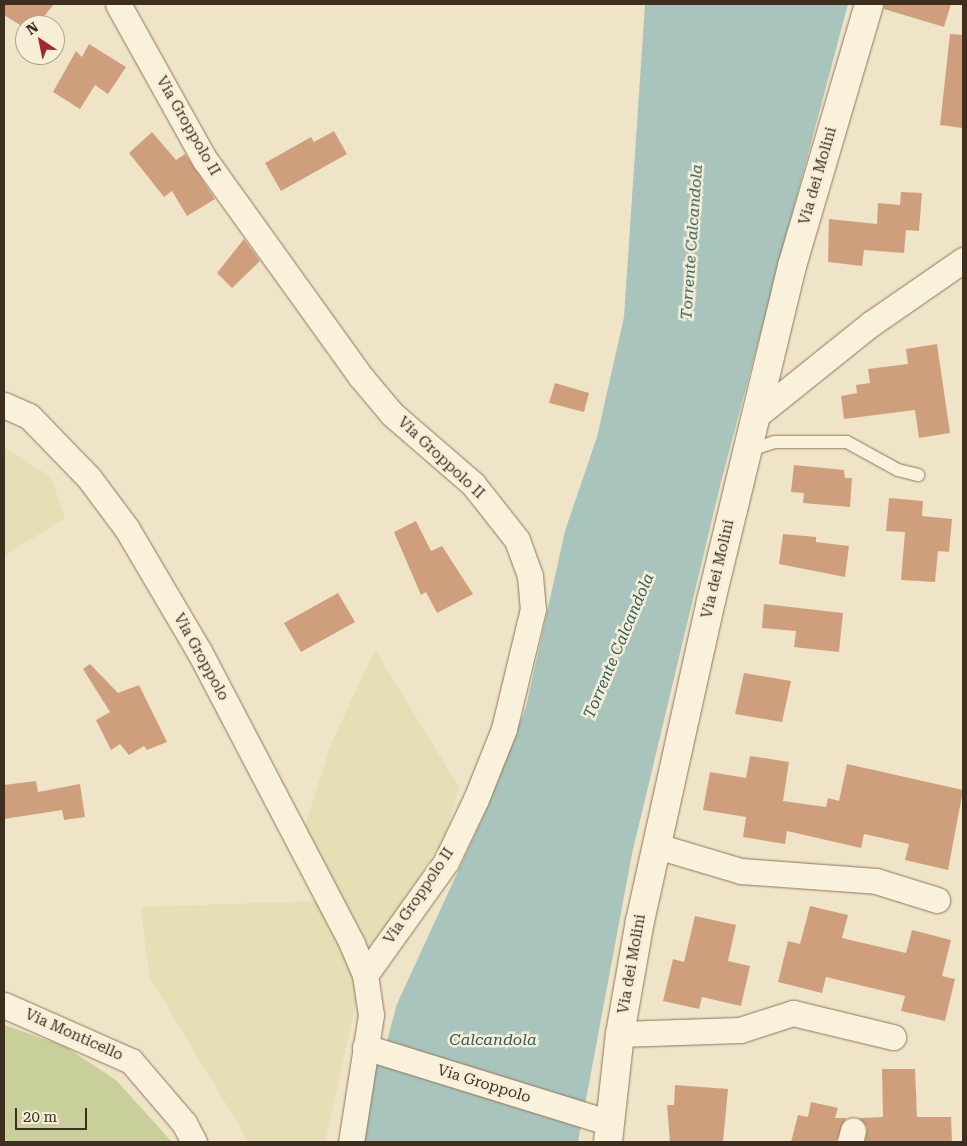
<!DOCTYPE html>
<style>
body{margin:0}
#map{position:relative;width:967px;height:1146px;overflow:hidden;background:#f0e4c8;font-family:"Roboto Serif",serif}
div>[style]{position:absolute}
.farmland>*{inset:0;background:#e6deb5}
.green>*{inset:0;background:#c9cf9b}
.water>*{inset:0;background:#a9c4bc}
.building>*{inset:0;background:#cf9f7d}
.roads{filter:drop-shadow(0 0 1px #8d765c) drop-shadow(0 0 1px #8d765c)}
.service>*{height:12px;margin:-6px;padding:0 6px;transform-origin:6px;border-radius:6px;background:#faf1dc}
.minor>*{height:25px;margin:-12.5px;padding:0 12.5px;transform-origin:12.5px;border-radius:12.5px;background:#faf1dc}
.tertiary>*{height:28px;margin:-14px;padding:0 14px;transform-origin:14px;border-radius:14px;background:#faf1dc}
span{translate:-50% -50%;white-space:nowrap;text-align:center;line-height:1.15;-webkit-text-stroke:5px #f7eed8;paint-order:stroke}
.street-label{font-size:15px;color:#3d2e20}
.water-label{font-size:16px;color:#2f5d5a;font-style:italic}
.frame{position:absolute;inset:0;border:5px solid #3d2e20;pointer-events:none}
.north{position:absolute;left:15px;top:15px;width:50px;height:50px;box-sizing:border-box;background:#f7eed8;border:1px solid #ada18e;border-radius:50%;rotate:326deg;font-size:14px;font-weight:700;line-height:20px;text-align:center;color:#3d2e20}
.north::after{content:'';display:block;margin:auto;width:18px;height:22px;background:#9e2a2b;clip-path:polygon(50% 0,100% 100%,50% 72%,0 100%)}
.scale{position:absolute;left:15px;top:1108px;width:72px;height:22px;box-sizing:border-box;border:2px solid #3d2e20;border-top:0;padding-left:6px;font-size:15px;line-height:18px;white-space:nowrap;color:#3d2e20;-webkit-text-stroke:4px #f7eed8;paint-order:stroke}
</style>
<div id="map">
<div class="farmland">
<div style="clip-path:polygon(4px 447px,51px 477px,65px 518px,4px 556px)"></div>
<div style="clip-path:polygon(375px 650px,459px 787px,444px 840px,370px 952px,304px 829px,331px 744px)"></div>
<div style="clip-path:polygon(317px 901px,353px 975px,356px 1003px,325px 1142px,249px 1142px,149px 976px,141px 907px)"></div>
</div>
<div class="green">
<div style="clip-path:polygon(4px 1025px,64px 1046px,116px 1080px,172px 1142px,4px 1142px)"></div>
</div>
<div class="water">
<div style="clip-path:polygon(645px 4px,848px 4px,721px 482px,632px 854px,578px 1142px,360px 1142px,376px 1059px,383px 1056px,397px 1004px,488px 806px,526px 707px,565px 531px,597px 437px,624px 317px)"></div>
</div>
<div class="building">
<div style="clip-path:polygon(4px 4px,54px 4px,37px 25px,20px 25px,4px 15px)"></div>
<div style="clip-path:polygon(884px 4px,951px 4px,944px 27px,884px 9px)"></div>
<div style="clip-path:polygon(950px 34px,963px 35px,963px 128px,940px 125px)"></div>
<div style="clip-path:polygon(89px 44px,126px 67px,108px 94px,95px 85px,80px 109px,53px 92px,76px 51px,82px 57px)"></div>
<div style="clip-path:polygon(334px 131px,347px 154px,281px 191px,265px 163px,311px 137px,314px 142px)"></div>
<div style="clip-path:polygon(152px 132px,176px 160px,185px 154px,215px 199px,187px 216px,172px 191px,164px 197px,129px 153px)"></div>
<div style="clip-path:polygon(901px 192px,922px 193px,919px 231px,906px 230px,904px 253px,864px 250px,862px 266px,828px 262px,829px 219px,877px 224px,878px 203px,900px 205px)"></div>
<div style="clip-path:polygon(244px 239px,260px 261px,232px 288px,217px 273px)"></div>
<div style="clip-path:polygon(937px 344px,950px 433px,919px 438px,915px 410px,844px 419px,841px 396px,857px 393px,856px 385px,870px 383px,868px 369px,908px 364px,906px 349px)"></div>
<div style="clip-path:polygon(555px 383px,589px 393px,584px 412px,549px 403px)"></div>
<div style="clip-path:polygon(794px 465px,844px 470px,845px 478px,852px 478px,850px 507px,803px 503px,804px 493px,791px 492px)"></div>
<div style="clip-path:polygon(889px 498px,923px 501px,922px 516px,952px 519px,949px 552px,938px 551px,935px 582px,901px 580px,905px 532px,886px 531px)"></div>
<div style="clip-path:polygon(416px 521px,431px 551px,442px 546px,473px 594px,437px 613px,426px 592px,421px 595px,394px 532px)"></div>
<div style="clip-path:polygon(783px 534px,816px 537px,816px 542px,849px 546px,845px 577px,779px 564px)"></div>
<div style="clip-path:polygon(338px 593px,355px 622px,301px 652px,284px 623px)"></div>
<div style="clip-path:polygon(764px 604px,843px 613px,839px 652px,794px 647px,796px 631px,762px 628px)"></div>
<div style="clip-path:polygon(90px 664px,118px 693px,139px 685px,167px 742px,147px 750px,144px 746px,129px 755px,120px 744px,111px 750px,96px 720px,110px 712px,83px 669px)"></div>
<div style="clip-path:polygon(744px 673px,791px 681px,782px 722px,735px 714px)"></div>
<div style="clip-path:polygon(750px 756px,789px 762px,783px 801px,826px 807px,828px 798px,839px 801px,847px 764px,963px 790px,948px 870px,905px 860px,909px 844px,864px 834px,861px 848px,787px 831px,785px 844px,743px 837px,746px 817px,703px 810px,710px 772px,746px 778px)"></div>
<div style="clip-path:polygon(36px 781px,38px 792px,80px 784px,85px 817px,64px 820px,62px 810px,4px 819px,4px 785px)"></div>
<div style="clip-path:polygon(810px 906px,848px 915px,842px 938px,906px 953px,912px 930px,951px 940px,942px 976px,955px 979px,945px 1021px,901px 1011px,905px 996px,826px 977px,822px 993px,778px 982px,788px 941px,800px 944px)"></div>
<div style="clip-path:polygon(695px 916px,736px 925px,728px 961px,750px 966px,741px 1006px,702px 997px,699px 1009px,663px 1001px,673px 959px,684px 962px)"></div>
<div style="clip-path:polygon(882px 1069px,915px 1069px,917px 1117px,951px 1117px,952px 1142px,865px 1142px,867px 1127px,859px 1118px,883px 1117px)"></div>
<div style="clip-path:polygon(675px 1085px,728px 1089px,723px 1142px,670px 1142px,667px 1105px,674px 1105px)"></div>
<div style="clip-path:polygon(811px 1102px,838px 1108px,835px 1118px,846px 1118px,836px 1142px,791px 1142px,798px 1115px,808px 1117px)"></div>
</div>
<div class="roads">
<div class="service">
<div style="left:747px;top:451px;width:29px;rotate:-18deg"></div>
<div style="left:775px;top:442px;width:72px"></div>
<div style="left:847px;top:442px;width:58px;rotate:28.8deg"></div>
<div style="left:898px;top:470px;width:21px;rotate:14deg"></div>
</div>
<div class="minor">
<div style="left:118px;top:4px;width:179px;rotate:60.9deg"></div>
<div style="left:205px;top:160px;width:267px;rotate:54.3deg"></div>
<div style="left:361px;top:377px;width:48px;rotate:50deg"></div>
<div style="left:392px;top:414px;width:107px;rotate:40.8deg"></div>
<div style="left:473px;top:484px;width:71px;rotate:51.8deg"></div>
<div style="left:517px;top:540px;width:38px;rotate:70deg"></div>
<div style="left:530px;top:576px;width:33px;rotate:85deg"></div>
<div style="left:533px;top:609px;width:123px;rotate:103.6deg"></div>
<div style="left:504px;top:729px;width:75px;rotate:111.8deg"></div>
<div style="left:476px;top:799px;width:70px;rotate:115.5deg"></div>
<div style="left:446px;top:862px;width:139px;rotate:125.6deg"></div>
<div style="left:4px;top:405px;width:27px;rotate:24deg"></div>
<div style="left:29px;top:416px;width:86px;rotate:45.9deg"></div>
<div style="left:89px;top:478px;width:64px;rotate:53.3deg"></div>
<div style="left:127px;top:529px;width:142px;rotate:59.5deg"></div>
<div style="left:199px;top:651px;width:331px;rotate:62.4deg"></div>
<div style="left:352px;top:944px;width:34px;rotate:67deg"></div>
<div style="left:365px;top:975px;width:40px;rotate:81.5deg"></div>
<div style="left:371px;top:1015px;width:129px;rotate:98.9deg"></div>
<div style="left:757px;top:415px;width:147px;rotate:-38.7deg"></div>
<div style="left:872px;top:323px;width:111px;rotate:-34.7deg"></div>
<div style="left:657px;top:846px;width:88px;rotate:16.6deg"></div>
<div style="left:741px;top:871px;width:135px;rotate:4.2deg"></div>
<div style="left:876px;top:881px;width:64px;rotate:17.3deg"></div>
<div style="left:4px;top:1005px;width:139px;rotate:23.8deg"></div>
<div style="left:131px;top:1061px;width:82px;rotate:49.5deg"></div>
<div style="left:184px;top:1123px;width:21px;rotate:62deg"></div>
<div style="left:620px;top:1034px;width:120px;rotate:-1.9deg"></div>
<div style="left:740px;top:1030px;width:56px;rotate:-17.8deg"></div>
<div style="left:793px;top:1013px;width:103px;rotate:13.5deg"></div>
<div style="left:365px;top:1047px;width:254px;rotate:17.2deg"></div>
<div style="left:850px;top:1142px;width:12px;rotate:-76deg"></div>
</div>
<div class="tertiary">
<div style="left:608px;top:1142px;width:109px;rotate:-83.7deg"></div>
<div style="left:620px;top:1034px;width:115px;rotate:-80deg"></div>
<div style="left:640px;top:921px;width:328px;rotate:-77.5deg"></div>
<div style="left:711px;top:601px;width:345px;rotate:-76.4deg"></div>
<div style="left:792px;top:266px;width:273px;rotate:-73.6deg"></div>
</div>
</div>
<div class="street-label">
<span style="left:188px;top:126px;rotate:60deg">Via Groppolo II</span>
<span style="left:818px;top:176px;rotate:-74deg">Via dei Molini</span>
<span style="left:441px;top:458px;rotate:43deg">Via Groppolo II</span>
<span style="left:718px;top:569px;rotate:-77deg">Via dei Molini</span>
<span style="left:201px;top:657px;rotate:61deg">Via Groppolo</span>
<span style="left:419px;top:896px;rotate:-56deg">Via Groppolo II</span>
<span style="left:632px;top:964px;rotate:-80deg">Via dei Molini</span>
<span style="left:74px;top:1035px;rotate:24deg">Via Monticello</span>
<span style="left:484px;top:1084px;rotate:17deg">Via Groppolo</span>
</div>
<div class="water-label">
<span style="left:692px;top:242px;rotate:-86deg">Torrente Calcandola</span>
<span style="left:619px;top:646px;rotate:-67deg">Torrente Calcandola</span>
<span style="left:493px;top:1040px">Calcandola</span>
</div>
<div class="frame"></div>
<div class="north">N</div>
<div class="scale">20 m</div>
</div>
